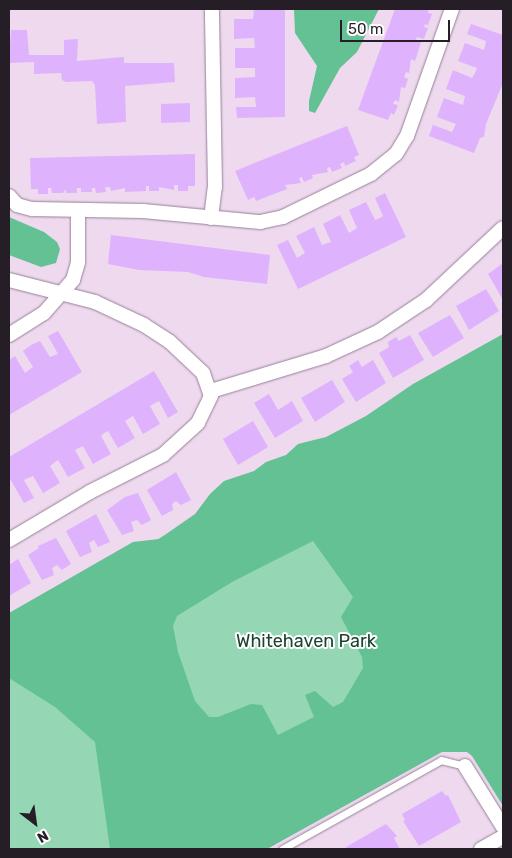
<!DOCTYPE html>
<style>
body{margin:0}
#map{position:relative;width:512px;height:858px;overflow:hidden;background:#efd9ef;font-family:Rubik,sans-serif}
div>[style]{position:absolute}
.green>*{inset:0;background:#95d6b4}
.forest>*{inset:0;background:#63c193}
.building>*{inset:0;background:#deb2fd}
.roads{filter:drop-shadow(0 0 1px #958296) drop-shadow(0 0 1px #958296)}
.lane>*{height:7px;margin:-3.5px;padding:0 3.5px;transform-origin:3.5px;border-radius:3.5px;background:#fff}
.street>*{height:14px;margin:-7px;padding:0 7px;transform-origin:7px;border-radius:7px;background:#fff}
span{translate:-50% -50%;white-space:nowrap;text-align:center;line-height:1.15;-webkit-text-stroke:4px #fff;paint-order:stroke}
.park-label{font-size:18px;color:#1a4330}
.frame{position:absolute;inset:0;border:10px solid #251e26;pointer-events:none}
.north{position:absolute;left:10px;top:798px;width:50px;height:50px;-webkit-text-stroke:4px #fff;paint-order:stroke;rotate:150deg;font-size:14px;font-weight:700;line-height:20px;text-align:center;color:#251e26}
.north::after{content:'';display:block;margin:auto;width:18px;height:22px;background:#251e26;clip-path:polygon(50% 0,100% 100%,50% 72%,0 100%)}
.scale{position:absolute;left:340px;top:20px;width:110px;height:22px;box-sizing:border-box;border:2px solid #251e26;border-top:0;padding-left:6px;font-size:15px;line-height:18px;white-space:nowrap;color:#251e26;-webkit-text-stroke:4px #fff;paint-order:stroke}
</style>
<div id="map">
<div class="green">
<div style="clip-path:polygon(503px 342px,463px 738px,267px 849px,9px 849px,9px 624px)"></div>
</div>
<div class="forest">
<div style="clip-path:polygon(294px 9px,379px 9px,357px 52px,340px 68px,315px 113px,309px 111px,309px 101px,317px 66px,295px 33px)"></div>
<div style="clip-path:polygon(9px 217px,44px 232px,57px 242px,60px 249px,56px 263px,41px 267px,9px 255px)"></div>
<div style="clip-path:polygon(evenodd,503px 334px,503px 806px,472px 756px,467px 752px,442px 752px,267px 849px,110px 849px,95px 742px,55px 707px,9px 678px,9px 613px,133px 542px,159px 539px,195px 514px,210px 494px,224px 481px,254px 471px,266px 462px,286px 455px,298px 444px,326px 437px,366px 416px,413px 384px,503px 334px,313px 541px,353px 597px,341px 617px,362px 657px,363px 668px,343px 702px,333px 707px,315px 691px,305px 695px,314px 717px,278px 735px,262px 705px,251px 704px,218px 717px,209px 717px,195px 701px,178px 652px,173px 626px,177px 616px,232px 582px,313px 541px)"></div>
</div>
<div class="building">
<div style="clip-path:polygon(254px 9px,285px 9px,285px 117px,237px 118px,236px 107px,256px 107px,255px 97px,235px 98px,235px 78px,255px 77px,255px 68px,235px 68px,235px 48px,255px 48px,254px 38px,234px 39px,234px 19px,253px 19px)"></div>
<div style="clip-path:polygon(395px 9px,429px 9px,428px 13px,432px 14px,428px 25px,425px 24px,424px 27px,428px 28px,424px 39px,417px 37px,416px 40px,421px 42px,418px 52px,415px 61px,411px 59px,409px 73px,406px 72px,404px 77px,408px 79px,405px 88px,401px 87px,399px 102px,395px 100px,393px 104px,398px 105px,394px 115px,391px 113px,388px 120px,358px 110px)"></div>
<div style="clip-path:polygon(471px 24px,503px 35px,503px 83px,486px 124px,484px 137px,480px 138px,474px 153px,429px 136px,433px 125px,452px 132px,456px 124px,437px 117px,444px 98px,463px 105px,465px 96px,446px 89px,453px 70px,472px 78px,475px 73px,477px 68px,458px 61px,465px 43px,484px 50px,485px 46px,486px 41px,467px 34px)"></div>
<div style="clip-path:polygon(11px 30px,27px 30px,29px 55px,64px 55px,64px 40px,78px 39px,77px 61px,124px 57px,124px 63px,174px 63px,175px 82px,125px 86px,126px 122px,97px 124px,95px 85px,92px 81px,66px 82px,62px 80px,61px 73px,34px 74px,34px 62px,9px 63px)"></div>
<div style="clip-path:polygon(190px 103px,190px 122px,161px 123px,161px 104px)"></div>
<div style="clip-path:polygon(347px 126px,359px 155px,354px 157px,356px 161px,345px 166px,344px 162px,340px 164px,342px 168px,332px 172px,330px 167px,327px 168px,328px 172px,312px 175px,313px 178px,304px 182px,302px 177px,299px 178px,301px 183px,285px 185px,287px 189px,256px 201px,254px 197px,248px 200px,235px 171px)"></div>
<div style="clip-path:polygon(195px 154px,195px 186px,188px 186px,188px 191px,178px 191px,178px 185px,174px 185px,174px 190px,159px 187px,159px 191px,149px 191px,149px 186px,146px 186px,146px 191px,125px 192px,125px 188px,111px 191px,110px 187px,105px 187px,106px 192px,96px 193px,95px 188px,92px 188px,92px 192px,81px 192px,81px 188px,77px 188px,77px 193px,66px 193px,66px 189px,63px 193px,52px 193px,51px 188px,48px 188px,48px 194px,38px 194px,38px 189px,31px 189px,30px 158px)"></div>
<div style="clip-path:polygon(385px 193px,406px 237px,298px 289px,277px 245px,288px 240px,297px 258px,305px 253px,296px 236px,314px 227px,322px 245px,331px 242px,323px 224px,340px 215px,349px 233px,357px 228px,349px 210px,366px 202px,375px 220px,380px 218px,383px 216px,375px 198px)"></div>
<div style="clip-path:polygon(111px 235px,270px 255px,267px 284px,204px 277px,188px 272px,139px 270px,108px 264px)"></div>
<div style="clip-path:polygon(503px 263px,503px 300px,488px 274px)"></div>
<div style="clip-path:polygon(486px 289px,499px 311px,469px 330px,456px 306px)"></div>
<div style="clip-path:polygon(450px 315px,464px 338px,433px 357px,418px 333px)"></div>
<div style="clip-path:polygon(58px 331px,82px 372px,9px 415px,9px 360px,15px 356px,25px 373px,33px 367px,23px 351px,31px 345px,40px 341px,50px 357px,58px 354px,48px 336px)"></div>
<div style="clip-path:polygon(410px 335px,424px 360px,393px 378px,379px 353px,389px 347px,388px 342px,396px 337px,399px 341px)"></div>
<div style="clip-path:polygon(358px 360px,362px 367px,373px 360px,386px 383px,356px 402px,342px 379px,353px 372px,349px 366px)"></div>
<div style="clip-path:polygon(154px 371px,178px 412px,168px 418px,159px 401px,155px 403px,150px 406px,160px 424px,143px 434px,133px 416px,125px 421px,135px 438px,118px 448px,108px 431px,104px 433px,101px 436px,111px 454px,93px 464px,83px 446px,75px 450px,85px 468px,68px 477px,58px 460px,50px 466px,60px 483px,43px 493px,33px 476px,28px 478px,24px 480px,34px 498px,24px 503px,9px 477px,9px 457px)"></div>
<div style="clip-path:polygon(332px 380px,345px 402px,315px 422px,301px 398px)"></div>
<div style="clip-path:polygon(269px 394px,278px 410px,292px 401px,303px 421px,275px 438px,254px 403px)"></div>
<div style="clip-path:polygon(253px 421px,268px 447px,238px 465px,223px 439px)"></div>
<div style="clip-path:polygon(176px 472px,191px 500px,181px 505px,176px 501px,172px 504px,173px 510px,162px 516px,147px 490px)"></div>
<div style="clip-path:polygon(138px 493px,151px 520px,142px 525px,137px 520px,131px 522px,134px 531px,122px 535px,107px 510px,125px 497px)"></div>
<div style="clip-path:polygon(96px 514px,110px 542px,98px 547px,94px 540px,89px 543px,92px 552px,80px 557px,66px 531px)"></div>
<div style="clip-path:polygon(56px 538px,71px 564px,62px 570px,57px 565px,52px 568px,54px 575px,42px 580px,28px 555px,39px 548px,38px 546px)"></div>
<div style="clip-path:polygon(18px 559px,31px 583px,9px 596px,9px 565px)"></div>
<div style="clip-path:polygon(442px 791px,446px 796px,448px 795px,461px 822px,419px 846px,403px 821px,405px 820px,402px 814px)"></div>
<div style="clip-path:polygon(386px 824px,397px 836px,394px 838px,400px 849px,347px 849px,346px 847px)"></div>
</div>
<div class="roads">
<div class="lane">
<div style="left:282px;top:849px;width:182px;rotate:-29.2deg"></div>
<div style="left:441px;top:760px;width:25px;rotate:14deg"></div>
</div>
<div class="street">
<div style="left:9px;top:196px;width:12px;rotate:48deg"></div>
<div style="left:17px;top:205px;width:16px;rotate:15deg"></div>
<div style="left:32px;top:209px;width:111px;rotate:1deg"></div>
<div style="left:143px;top:211px;width:118px;rotate:5.4deg"></div>
<div style="left:260px;top:222px;width:24px;rotate:-12deg"></div>
<div style="left:283px;top:217px;width:98px;rotate:-26deg"></div>
<div style="left:371px;top:174px;width:32px;rotate:-39deg"></div>
<div style="left:396px;top:154px;width:21px;rotate:-59deg"></div>
<div style="left:407px;top:136px;width:135px;rotate:-70.5deg"></div>
<div style="left:211px;top:218px;width:31px;rotate:-83deg"></div>
<div style="left:215px;top:187px;width:178px;rotate:-91deg"></div>
<div style="left:9px;top:280px;width:89px;rotate:14.3deg"></div>
<div style="left:95px;top:302px;width:54px;rotate:25.1deg"></div>
<div style="left:144px;top:325px;width:31px;rotate:33deg"></div>
<div style="left:170px;top:342px;width:45px;rotate:43.2deg"></div>
<div style="left:203px;top:373px;width:24px;rotate:71deg"></div>
<div style="left:211px;top:396px;width:30px;rotate:116deg"></div>
<div style="left:198px;top:423px;width:47px;rotate:137.6deg"></div>
<div style="left:163px;top:455px;width:82px;rotate:153.1deg"></div>
<div style="left:90px;top:492px;width:94px;rotate:149.3deg"></div>
<div style="left:9px;top:335px;width:41px;rotate:-32.2deg"></div>
<div style="left:44px;top:313px;width:44px;rotate:-48.7deg"></div>
<div style="left:73px;top:280px;width:19px;rotate:-74deg"></div>
<div style="left:78px;top:262px;width:52px;rotate:-90deg"></div>
<div style="left:211px;top:391px;width:120px;rotate:-16.9deg"></div>
<div style="left:326px;top:356px;width:57px;rotate:-24.8deg"></div>
<div style="left:378px;top:332px;width:58px;rotate:-33.7deg"></div>
<div style="left:426px;top:300px;width:105px;rotate:-43.1deg"></div>
<div style="left:465px;top:766px;width:72px;rotate:58.1deg"></div>
<div style="left:481px;top:849px;width:25px;rotate:-29deg"></div>
</div>
</div>
<div class="park-label">
<span style="left:306px;top:641px">Whitehaven Park</span>
</div>
<div class="frame"></div>
<div class="north">N</div>
<div class="scale">50 m</div>
</div>
